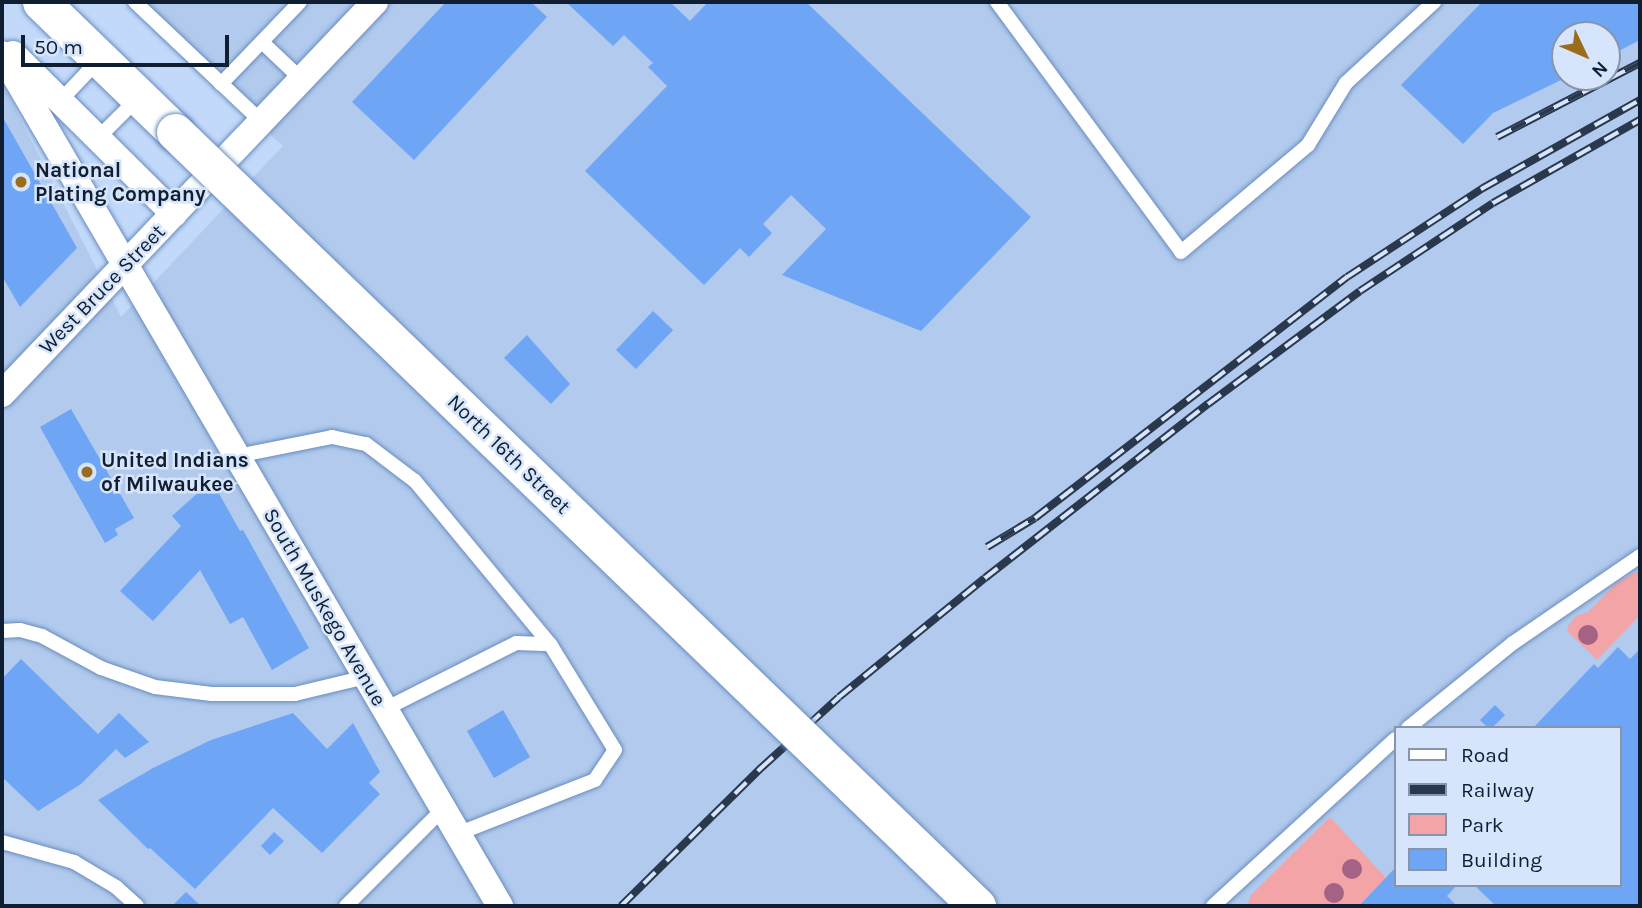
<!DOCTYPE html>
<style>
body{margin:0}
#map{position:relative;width:1642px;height:908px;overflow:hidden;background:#c2d9fa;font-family:Karla,sans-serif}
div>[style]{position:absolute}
.built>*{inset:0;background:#b1caed}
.green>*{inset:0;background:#f3a4a6}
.building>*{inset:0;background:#6ea5f5}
.roads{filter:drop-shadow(0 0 2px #6a8cbf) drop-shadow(0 0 2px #6a8cbf)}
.lane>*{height:14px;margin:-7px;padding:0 7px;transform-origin:7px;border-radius:7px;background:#fff}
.street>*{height:26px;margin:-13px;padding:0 13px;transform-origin:13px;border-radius:13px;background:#fff}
.secondary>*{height:37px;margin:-18.5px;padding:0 18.5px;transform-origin:18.5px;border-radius:18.5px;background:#fff}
.rail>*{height:8px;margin-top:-4px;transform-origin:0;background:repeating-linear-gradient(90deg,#d6e5fb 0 16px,#29384d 0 32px);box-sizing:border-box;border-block:2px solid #29384d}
.bridges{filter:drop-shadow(0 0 2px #6a8cbf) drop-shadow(0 0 2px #6a8cbf)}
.secondary-bridge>*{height:37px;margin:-18.5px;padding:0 18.5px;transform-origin:18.5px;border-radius:18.5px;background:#fff}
.trees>*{width:20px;height:20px;margin:-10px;border-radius:50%;background:#a46385}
.dots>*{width:19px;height:19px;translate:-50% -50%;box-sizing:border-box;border:4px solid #d6e5fb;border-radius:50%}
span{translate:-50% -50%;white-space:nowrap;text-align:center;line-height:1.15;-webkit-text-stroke:5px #d6e5fb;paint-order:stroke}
.poi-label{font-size:21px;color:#101e31;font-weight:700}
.left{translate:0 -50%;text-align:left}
.street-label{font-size:21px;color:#101e31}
.frame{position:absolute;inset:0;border:4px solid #101e31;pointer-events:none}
.legend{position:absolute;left:1394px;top:726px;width:228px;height:161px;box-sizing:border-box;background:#d6e5fb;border:2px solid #8795aa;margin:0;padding:9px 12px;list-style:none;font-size:21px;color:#101e31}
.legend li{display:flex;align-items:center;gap:14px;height:35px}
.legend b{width:35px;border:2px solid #8795aa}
.north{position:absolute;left:1551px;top:21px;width:70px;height:70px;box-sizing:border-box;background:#d6e5fb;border:2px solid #8795aa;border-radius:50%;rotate:134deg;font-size:19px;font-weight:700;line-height:28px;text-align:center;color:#101e31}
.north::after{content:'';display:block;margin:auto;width:24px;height:32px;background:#996d1b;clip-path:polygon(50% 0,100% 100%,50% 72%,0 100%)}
.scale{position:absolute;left:21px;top:35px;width:208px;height:32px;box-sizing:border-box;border:4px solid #101e31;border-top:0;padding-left:9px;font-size:21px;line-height:24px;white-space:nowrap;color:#101e31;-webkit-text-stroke:5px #d6e5fb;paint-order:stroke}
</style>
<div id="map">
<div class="built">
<div style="clip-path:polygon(evenodd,126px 2px,1640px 2px,1640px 906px,2px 906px,2px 83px,121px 317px,283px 146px,126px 2px,1565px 35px,1607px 35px,1607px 77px,1565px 77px,1565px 35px,126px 2px,1395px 728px,1619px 728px,1619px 885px,1395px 885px,1395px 728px)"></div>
</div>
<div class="green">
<div style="clip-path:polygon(1640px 570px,1640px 615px,1597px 660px,1567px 631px,1568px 626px,1576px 616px,1588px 612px,1616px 583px)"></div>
<div style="clip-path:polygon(1330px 817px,1386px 878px,1359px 906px,1247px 906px,1251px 895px)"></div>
</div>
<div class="building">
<div style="clip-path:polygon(446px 2px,531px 2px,547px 17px,414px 160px,352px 102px)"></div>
<div style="clip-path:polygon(566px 2px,670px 2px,690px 21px,708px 2px,806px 2px,1031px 217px,921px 331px,782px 275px,826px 229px,791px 195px,763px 224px,772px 233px,749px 257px,740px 248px,704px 285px,585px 171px,667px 86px,648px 67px,653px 63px,624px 35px,613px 46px)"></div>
<div style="clip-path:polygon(1482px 2px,1640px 2px,1640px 40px,1607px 57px,1607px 35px,1565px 35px,1565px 78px,1493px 113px,1463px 144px,1401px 85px)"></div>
<div style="clip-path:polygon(2px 116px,77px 248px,20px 307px,2px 276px)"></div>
<div style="clip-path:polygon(653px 311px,673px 330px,636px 369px,616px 350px)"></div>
<div style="clip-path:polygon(527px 335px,570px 384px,551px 404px,504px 358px)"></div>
<div style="clip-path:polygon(71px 409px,134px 518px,115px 529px,118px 535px,105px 543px,40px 427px)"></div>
<div style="clip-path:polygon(209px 483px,217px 490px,240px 531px,243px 530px,309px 648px,272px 670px,243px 617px,230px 624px,200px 570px,153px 621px,120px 591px,181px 526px,172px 516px)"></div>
<div style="clip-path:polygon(1618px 647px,1630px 659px,1640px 649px,1640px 906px,1496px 906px,1474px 885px,1619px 885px,1619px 728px,1533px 728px,1594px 664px,1598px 668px)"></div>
<div style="clip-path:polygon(21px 659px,98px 734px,119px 713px,149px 742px,125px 758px,116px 749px,81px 784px,38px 811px,2px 777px,2px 679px)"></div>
<div style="clip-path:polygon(1495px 705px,1505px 715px,1492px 728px,1488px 728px,1480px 720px)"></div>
<div style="clip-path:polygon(503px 710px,530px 757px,494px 778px,467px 731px)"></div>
<div style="clip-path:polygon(293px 713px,327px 749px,353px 723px,380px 772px,369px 783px,380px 794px,322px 853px,273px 808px,195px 889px,150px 848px,148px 849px,98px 800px,153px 768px,211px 740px)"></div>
<div style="clip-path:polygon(274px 832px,284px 841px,270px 855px,261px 846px)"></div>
<div style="clip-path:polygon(1395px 868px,1395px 885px,1457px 885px,1447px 896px,1457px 906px,1359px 906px)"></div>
<div style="clip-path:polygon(186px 892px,201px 906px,172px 906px)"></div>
</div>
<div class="roads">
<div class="lane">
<div style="left:135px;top:2px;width:173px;rotate:43.4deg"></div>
<div style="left:997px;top:2px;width:310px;rotate:53.6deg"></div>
<div style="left:1181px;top:252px;width:166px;rotate:-40.1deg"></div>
<div style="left:1308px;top:145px;width:73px;rotate:-58.5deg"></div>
<div style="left:1346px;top:83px;width:120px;rotate:-42.6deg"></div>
<div style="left:262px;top:42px;width:54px;rotate:43.5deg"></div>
<div style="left:221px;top:84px;width:114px;rotate:-46.1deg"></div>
<div style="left:60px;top:101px;width:51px;rotate:-46.6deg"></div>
<div style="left:98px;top:138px;width:55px;rotate:-45deg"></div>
<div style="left:237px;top:456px;width:97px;rotate:-11.3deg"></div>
<div style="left:332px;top:437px;width:35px;rotate:12deg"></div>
<div style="left:366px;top:444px;width:61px;rotate:37.1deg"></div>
<div style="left:415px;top:481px;width:212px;rotate:50.4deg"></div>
<div style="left:2px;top:631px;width:18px;rotate:-3deg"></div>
<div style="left:20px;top:630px;width:23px;rotate:15deg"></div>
<div style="left:42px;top:636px;width:67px;rotate:28.5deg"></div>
<div style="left:101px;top:668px;width:57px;rotate:19.4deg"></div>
<div style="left:155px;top:687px;width:57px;rotate:7deg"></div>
<div style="left:212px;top:694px;width:83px"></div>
<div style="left:295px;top:694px;width:73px;rotate:-13.5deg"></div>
<div style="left:385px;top:709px;width:147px;rotate:-26.7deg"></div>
<div style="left:516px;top:643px;width:34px;rotate:2deg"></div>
<div style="left:550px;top:644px;width:124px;rotate:58.5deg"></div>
<div style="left:615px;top:750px;width:36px;rotate:124deg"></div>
<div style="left:595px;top:780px;width:148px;rotate:158.6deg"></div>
<div style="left:1408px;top:728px;width:135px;rotate:-39deg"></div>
<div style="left:1513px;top:643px;width:154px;rotate:-34.4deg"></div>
<div style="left:2px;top:842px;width:75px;rotate:15.5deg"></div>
<div style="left:74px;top:862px;width:49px;rotate:30.8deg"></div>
<div style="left:116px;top:887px;width:28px;rotate:42deg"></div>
<div style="left:346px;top:906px;width:137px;rotate:-45deg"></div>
<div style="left:1213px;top:906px;width:247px;rotate:-42.5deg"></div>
</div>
<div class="street">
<div style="left:2px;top:54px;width:987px;rotate:59.69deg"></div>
<div style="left:13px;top:54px;width:227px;rotate:44.8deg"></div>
<div style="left:2px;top:394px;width:541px;rotate:-46.42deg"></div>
</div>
<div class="secondary">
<div style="left:41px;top:2px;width:187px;rotate:44.1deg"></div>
</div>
</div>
<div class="rail">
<div style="left:1497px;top:137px;width:161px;rotate:-27.4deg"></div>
<div style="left:987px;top:547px;width:56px;rotate:-31.1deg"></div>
<div style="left:1035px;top:518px;width:394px;rotate:-37.7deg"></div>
<div style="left:1347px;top:277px;width:163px;rotate:-33.2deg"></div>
<div style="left:1483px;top:188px;width:180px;rotate:-29.3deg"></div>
<div style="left:621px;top:906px;width:197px;rotate:-44.6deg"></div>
<div style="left:761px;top:768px;width:105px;rotate:-42.3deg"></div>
<div style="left:839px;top:697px;width:188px;rotate:-39.2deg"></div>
<div style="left:985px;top:578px;width:283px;rotate:-38deg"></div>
<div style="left:1208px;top:404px;width:189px;rotate:-36.6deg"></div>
<div style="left:1360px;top:291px;width:159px;rotate:-33.5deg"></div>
<div style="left:1493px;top:203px;width:169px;rotate:-29.5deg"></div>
</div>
<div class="bridges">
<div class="secondary-bridge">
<div style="left:175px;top:132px;width:1115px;rotate:43.98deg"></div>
</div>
</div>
<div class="trees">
<div style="left:1588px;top:635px"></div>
<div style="left:1352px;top:869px"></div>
<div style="left:1334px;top:893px"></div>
</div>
<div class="dots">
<div style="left:21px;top:182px;background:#996d1b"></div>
<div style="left:87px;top:472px;background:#996d1b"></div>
</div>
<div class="poi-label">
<span class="left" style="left:35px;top:182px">National<br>Plating Company</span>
<span class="left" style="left:101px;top:472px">United Indians<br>of Milwaukee</span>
</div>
<div class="street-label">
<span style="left:102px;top:289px;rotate:-46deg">West Bruce Street</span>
<span style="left:509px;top:454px;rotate:44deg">North 16th Street</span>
<span style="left:325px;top:607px;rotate:60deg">South Muskego Avenue</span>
</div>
<div class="frame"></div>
<ul class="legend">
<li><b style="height:9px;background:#fff"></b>Road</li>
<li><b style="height:9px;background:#29384d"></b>Railway</li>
<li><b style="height:19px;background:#f3a4a6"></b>Park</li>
<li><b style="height:19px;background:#6ea5f5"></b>Building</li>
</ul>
<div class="north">N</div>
<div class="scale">50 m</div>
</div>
